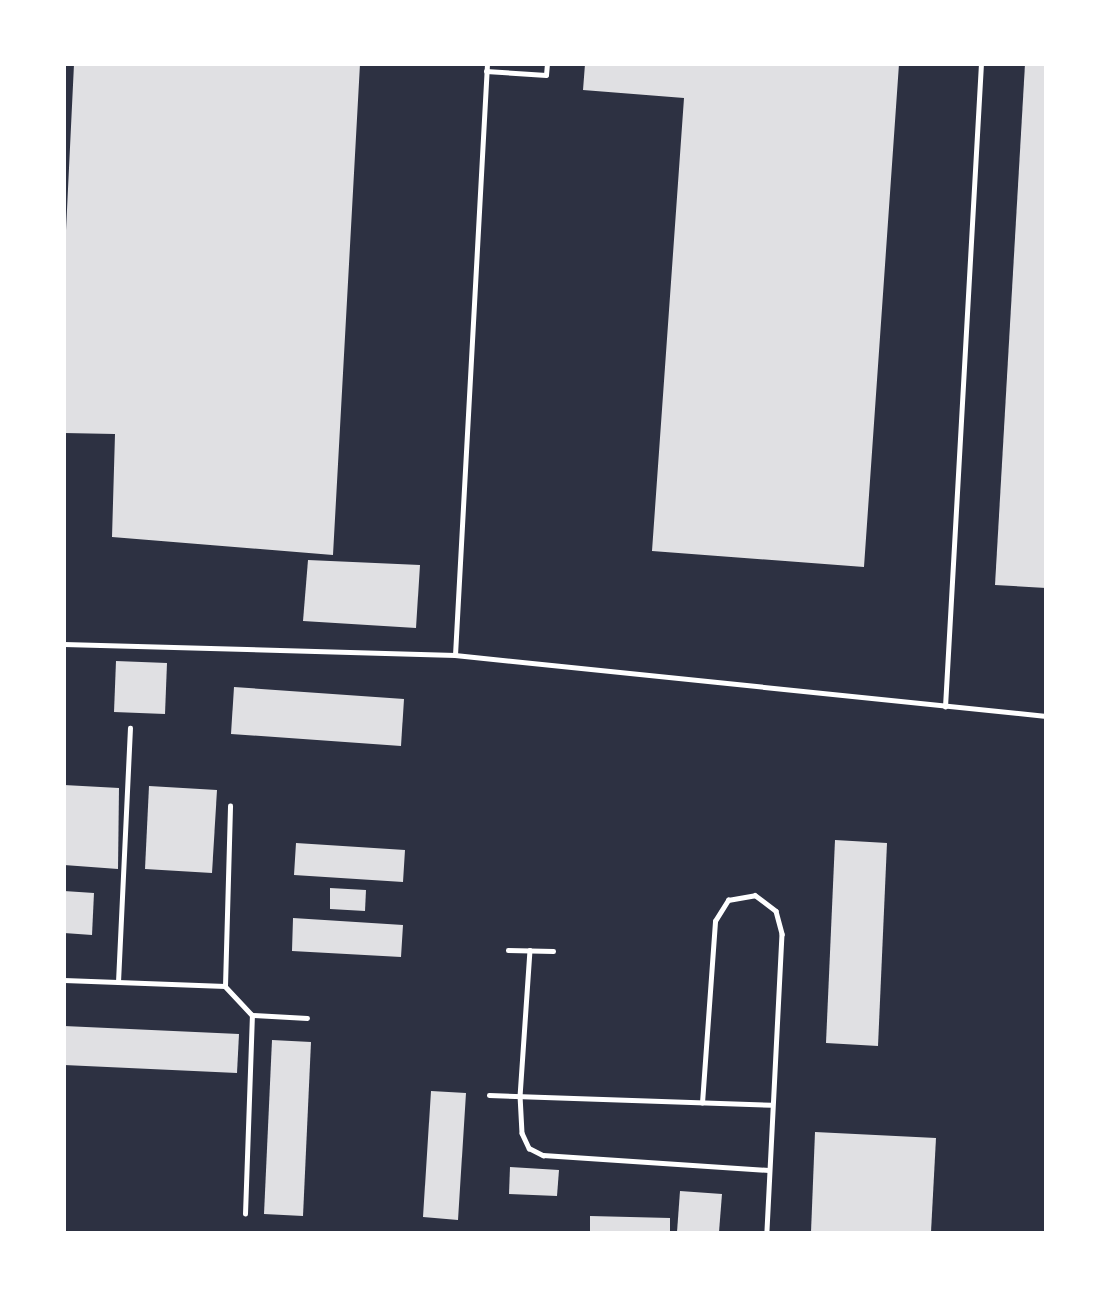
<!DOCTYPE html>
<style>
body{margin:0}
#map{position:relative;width:1110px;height:1297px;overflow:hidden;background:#2d3142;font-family:"Exo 2",sans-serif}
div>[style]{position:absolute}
.building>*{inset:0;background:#e0e0e3}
.service>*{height:4.5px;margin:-2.25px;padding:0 2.25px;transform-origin:2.25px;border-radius:2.25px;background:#fff}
span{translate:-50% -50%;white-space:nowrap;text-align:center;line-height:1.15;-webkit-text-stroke:4.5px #fff;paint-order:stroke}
.frame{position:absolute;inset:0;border:66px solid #fff;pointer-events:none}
</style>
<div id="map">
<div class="building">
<div style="clip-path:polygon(74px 64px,360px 64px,333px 555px,112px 537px,115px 434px,64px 433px,64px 272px)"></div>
<div style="clip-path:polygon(585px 64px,899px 64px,864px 567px,652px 551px,684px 98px,583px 90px)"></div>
<div style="clip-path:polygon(1025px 64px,1046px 64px,1046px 588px,995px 585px)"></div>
<div style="clip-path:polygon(308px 560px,420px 565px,416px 628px,303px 621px)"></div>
<div style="clip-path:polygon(116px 661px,167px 663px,165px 714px,114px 712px)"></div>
<div style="clip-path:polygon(234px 687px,404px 699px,401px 746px,231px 734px)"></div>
<div style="clip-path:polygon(64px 785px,119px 788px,118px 869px,64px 865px)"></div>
<div style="clip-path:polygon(149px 786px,217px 790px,212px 873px,145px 869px)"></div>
<div style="clip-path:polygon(835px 840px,887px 843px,878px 1046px,826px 1043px)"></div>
<div style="clip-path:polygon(296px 843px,405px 850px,403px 882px,294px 875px)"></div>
<div style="clip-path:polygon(330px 888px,366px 890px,365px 911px,330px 909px)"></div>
<div style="clip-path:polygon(64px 891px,94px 893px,92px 935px,64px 933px)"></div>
<div style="clip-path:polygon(293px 918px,403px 925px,401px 957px,292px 951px)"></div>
<div style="clip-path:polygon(64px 1026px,239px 1034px,237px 1073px,64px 1065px)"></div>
<div style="clip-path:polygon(272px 1040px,311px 1042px,303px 1216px,264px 1214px)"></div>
<div style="clip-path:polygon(431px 1091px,466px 1093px,458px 1220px,423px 1217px)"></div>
<div style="clip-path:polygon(815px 1132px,936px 1138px,931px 1232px,811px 1232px)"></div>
<div style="clip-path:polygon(510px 1167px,559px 1170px,557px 1196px,509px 1194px)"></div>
<div style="clip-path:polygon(680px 1191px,722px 1194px,719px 1232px,677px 1232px)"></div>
<div style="clip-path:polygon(590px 1216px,670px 1218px,670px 1232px,590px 1232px)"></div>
</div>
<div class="service">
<div style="left:486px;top:71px;width:60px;rotate:3.8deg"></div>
<div style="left:546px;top:75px;width:11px;rotate:-85deg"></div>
<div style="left:64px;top:644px;width:391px;rotate:1.6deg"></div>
<div style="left:455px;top:655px;width:594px;rotate:5.89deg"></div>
<div style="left:455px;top:655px;width:592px;rotate:-86.9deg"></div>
<div style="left:945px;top:707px;width:644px;rotate:-86.8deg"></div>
<div style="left:508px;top:950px;width:45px;rotate:1.3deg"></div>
<div style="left:530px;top:950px;width:145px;rotate:93.9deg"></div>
<div style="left:520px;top:1095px;width:38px;rotate:87deg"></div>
<div style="left:522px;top:1133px;width:17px;rotate:65deg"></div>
<div style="left:529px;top:1148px;width:16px;rotate:27deg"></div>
<div style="left:543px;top:1155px;width:226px;rotate:3.8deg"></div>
<div style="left:64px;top:980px;width:161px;rotate:2.1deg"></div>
<div style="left:225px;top:986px;width:40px;rotate:47deg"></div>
<div style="left:252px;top:1015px;width:55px;rotate:3.1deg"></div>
<div style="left:118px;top:982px;width:254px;rotate:-87.3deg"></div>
<div style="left:225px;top:986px;width:180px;rotate:-88.4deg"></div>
<div style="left:489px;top:1095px;width:282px;rotate:2deg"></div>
<div style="left:702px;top:1103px;width:182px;rotate:-85.9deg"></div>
<div style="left:715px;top:921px;width:25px;rotate:-58deg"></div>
<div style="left:728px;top:900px;width:27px;rotate:-10deg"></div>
<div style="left:755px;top:895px;width:26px;rotate:37deg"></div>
<div style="left:776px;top:911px;width:24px;rotate:75deg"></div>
<div style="left:782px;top:934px;width:298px;rotate:92.9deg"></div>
<div style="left:245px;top:1214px;width:199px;rotate:-88deg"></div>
</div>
<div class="frame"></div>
</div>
